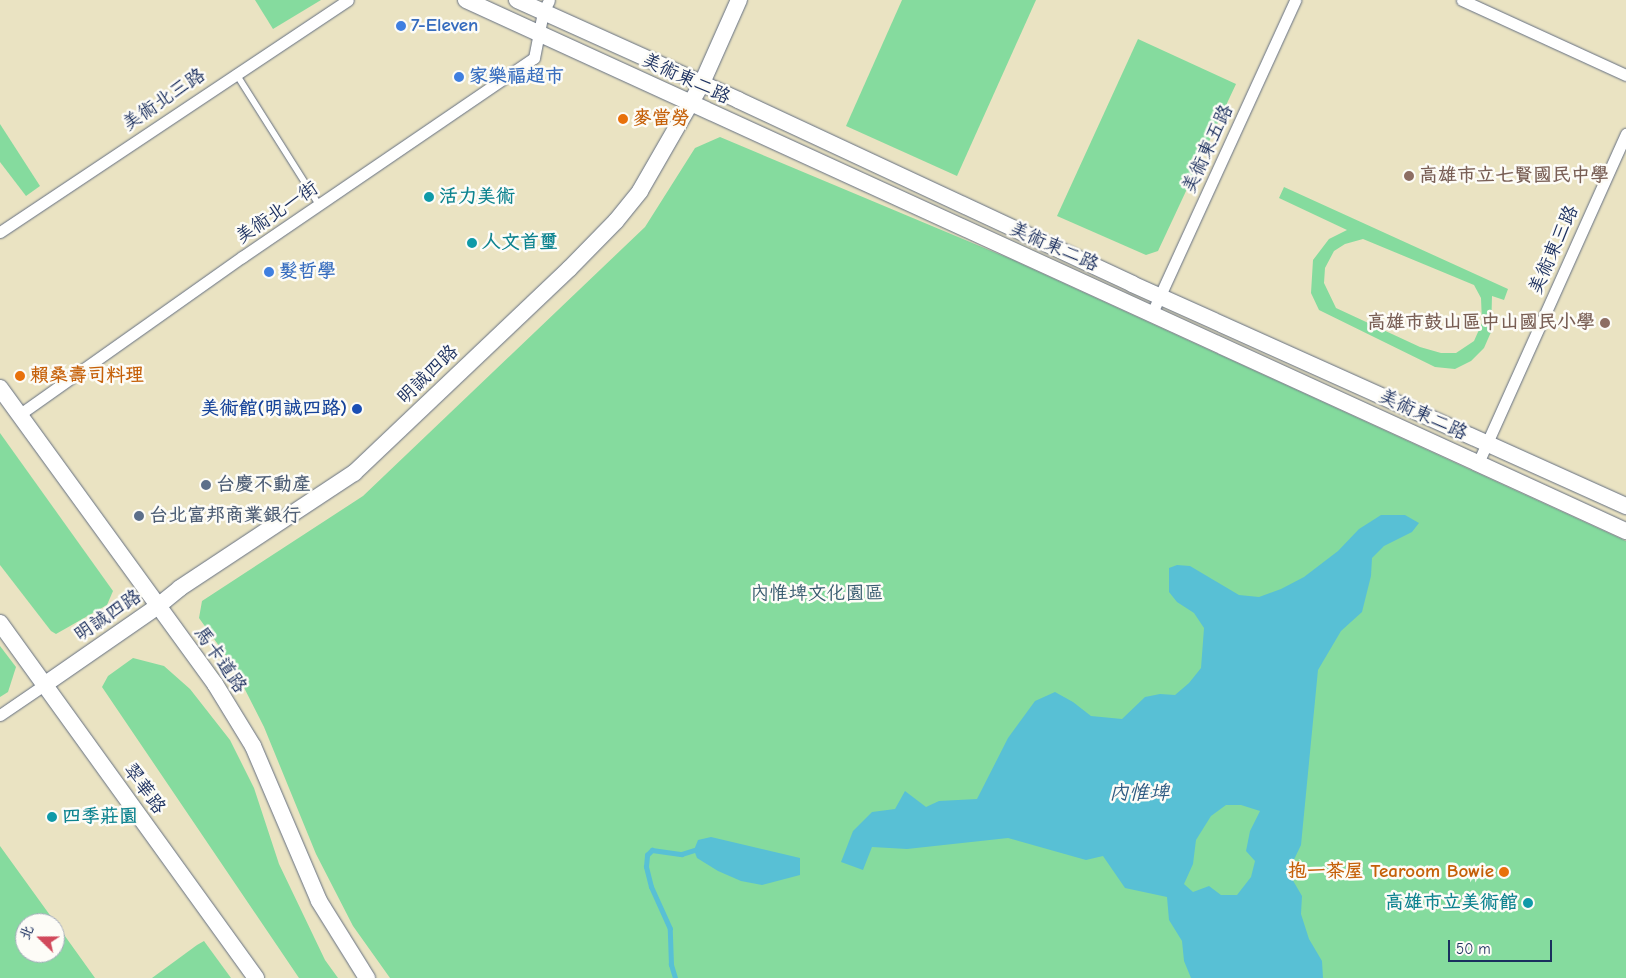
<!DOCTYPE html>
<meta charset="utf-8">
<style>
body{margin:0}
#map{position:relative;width:1626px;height:978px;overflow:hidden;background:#eae3c2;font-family:"Comic Neue","LXGW WenKai TC",sans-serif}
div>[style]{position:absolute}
.green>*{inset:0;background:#85db9e}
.water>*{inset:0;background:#58c0d5}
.stream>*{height:4.5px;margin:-2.25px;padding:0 2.25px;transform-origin:2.25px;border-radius:2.25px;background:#58c0d5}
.roads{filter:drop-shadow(0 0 1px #636e81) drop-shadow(0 0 1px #636e81)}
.lane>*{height:5.5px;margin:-2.75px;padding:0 2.75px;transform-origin:2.75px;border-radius:2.75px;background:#fff}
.street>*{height:11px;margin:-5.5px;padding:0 5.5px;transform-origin:5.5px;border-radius:5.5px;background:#fff}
.secondary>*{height:16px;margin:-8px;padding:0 8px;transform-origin:8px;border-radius:8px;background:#fff}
.dots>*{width:14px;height:14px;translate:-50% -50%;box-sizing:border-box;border:2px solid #fdfcf7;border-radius:50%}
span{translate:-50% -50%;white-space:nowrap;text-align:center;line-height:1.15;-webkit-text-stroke:5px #fdfcf7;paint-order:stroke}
.shop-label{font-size:19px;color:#366cbe;font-weight:700}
.left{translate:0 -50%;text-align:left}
.street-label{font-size:19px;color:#1b2f5e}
.food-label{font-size:19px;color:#c56008;font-weight:700}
.right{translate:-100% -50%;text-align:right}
.education-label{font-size:19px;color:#785e54;font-weight:700}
.culture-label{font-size:19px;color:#0d838f;font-weight:700}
.transit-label{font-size:19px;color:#164399;font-weight:700}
.service-label{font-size:19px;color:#4e5e75;font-weight:700}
.park-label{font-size:19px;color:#365a6e}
.water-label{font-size:20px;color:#2d5a82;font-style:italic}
.north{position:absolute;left:15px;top:913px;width:50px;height:50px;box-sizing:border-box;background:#fdfcf7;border:1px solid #a3aaba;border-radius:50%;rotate:292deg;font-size:14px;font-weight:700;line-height:20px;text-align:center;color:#1b2f5e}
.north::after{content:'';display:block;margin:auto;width:18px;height:22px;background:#d1495b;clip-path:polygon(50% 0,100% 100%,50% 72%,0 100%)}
.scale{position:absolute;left:1448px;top:940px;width:104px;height:22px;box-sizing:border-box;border:2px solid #1b2f5e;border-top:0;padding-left:6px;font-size:15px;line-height:18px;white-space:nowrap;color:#1b2f5e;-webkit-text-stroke:4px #fdfcf7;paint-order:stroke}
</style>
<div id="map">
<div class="green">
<div style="clip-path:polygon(255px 0,321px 0,273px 29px)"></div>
<div style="clip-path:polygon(902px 0,1036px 0,957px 176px,846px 126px)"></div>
<div style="clip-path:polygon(1138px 39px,1236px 84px,1158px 251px,1146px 255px,1057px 216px)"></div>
<div style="clip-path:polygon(0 124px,40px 186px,26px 196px,0 162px)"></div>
<div style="clip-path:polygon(720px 137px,1013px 260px,1626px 541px,1626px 978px,390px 978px,353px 926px,316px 854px,264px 727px,232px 664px,199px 618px,202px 601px,363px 496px,645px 227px,695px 148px)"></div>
<div style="clip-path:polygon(evenodd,1284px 187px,1508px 289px,1504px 300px,1492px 296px,1491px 332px,1484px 348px,1471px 361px,1455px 369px,1435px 367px,1319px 310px,1311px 293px,1313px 260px,1329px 239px,1347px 230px,1279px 198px,1284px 187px,1363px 239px,1474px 285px,1481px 298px,1482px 323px,1474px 341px,1456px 353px,1441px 353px,1420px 347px,1336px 308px,1324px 283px,1325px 268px,1334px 251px,1345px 244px,1363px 239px)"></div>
<div style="clip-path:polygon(0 433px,113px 591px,107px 605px,56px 634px,51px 631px,0 565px)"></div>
<div style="clip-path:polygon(0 646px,16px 667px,8px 692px,0 697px)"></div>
<div style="clip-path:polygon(133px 658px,164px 666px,190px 689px,230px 740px,254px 788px,279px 864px,325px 960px,338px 978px,299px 978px,102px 687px,108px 676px)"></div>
<div style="clip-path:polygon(evenodd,0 846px,52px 918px,95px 978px,0 978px,0 846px,25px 923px,55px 923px,55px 953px,25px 953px,25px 923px)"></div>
<div style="clip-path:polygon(204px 941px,231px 978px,152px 978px,197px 945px)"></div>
</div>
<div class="water">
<div style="clip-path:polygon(evenodd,1381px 515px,1405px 515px,1419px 523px,1412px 532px,1384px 546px,1372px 558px,1371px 576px,1362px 612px,1341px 631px,1318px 670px,1301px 845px,1288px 872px,1302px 896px,1301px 914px,1309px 939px,1322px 961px,1323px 978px,1191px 978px,1184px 961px,1182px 941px,1169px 920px,1167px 897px,1125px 888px,1103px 856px,1086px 860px,1008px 838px,907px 849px,872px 847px,863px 870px,841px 862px,853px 831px,872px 812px,895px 809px,905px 791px,926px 807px,939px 801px,977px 799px,1008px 738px,1035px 701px,1055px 692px,1073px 702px,1091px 716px,1122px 719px,1145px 697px,1160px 694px,1175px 695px,1189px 683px,1201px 668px,1204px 628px,1194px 613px,1177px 602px,1169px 592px,1169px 568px,1177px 565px,1190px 566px,1239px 595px,1259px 597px,1281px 589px,1304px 577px,1338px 551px,1359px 529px,1381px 515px,1226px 805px,1241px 805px,1260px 811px,1250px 831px,1246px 851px,1255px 861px,1251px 877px,1237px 895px,1221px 895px,1209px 886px,1193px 892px,1184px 884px,1193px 864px,1196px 840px,1211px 816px,1226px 805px)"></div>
<div style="clip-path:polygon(711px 837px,800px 858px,800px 875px,762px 885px,741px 881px,718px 871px,697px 858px,694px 850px,698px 840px)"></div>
</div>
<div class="stream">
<div style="left:675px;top:978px;width:14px;rotate:-107deg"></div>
<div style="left:671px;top:965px;width:36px;rotate:-92deg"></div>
<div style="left:670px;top:929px;width:46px;rotate:-114.3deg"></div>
<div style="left:651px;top:887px;width:21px;rotate:-104deg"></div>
<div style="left:646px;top:867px;width:12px;rotate:-85deg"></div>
<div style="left:647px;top:855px;width:7px;rotate:-45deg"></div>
<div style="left:652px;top:850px;width:30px;rotate:8deg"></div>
<div style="left:682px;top:854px;width:13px;rotate:-18deg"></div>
</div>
<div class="roads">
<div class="lane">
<div style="left:236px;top:73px;width:157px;rotate:57.7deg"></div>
</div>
<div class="street">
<div style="left:1462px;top:0;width:180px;rotate:24.6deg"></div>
<div style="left:0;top:232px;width:418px;rotate:-33.7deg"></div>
<div style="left:1152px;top:313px;width:344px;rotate:-65.4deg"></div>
<div style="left:20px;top:414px;width:272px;rotate:-35.3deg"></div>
<div style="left:242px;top:257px;width:353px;rotate:-34.3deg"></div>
<div style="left:534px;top:58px;width:47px;rotate:-78.9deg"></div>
<div style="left:543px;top:12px;width:13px;rotate:-63deg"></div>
<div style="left:1478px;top:463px;width:361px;rotate:-65.8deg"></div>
<div style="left:0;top:715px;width:53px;rotate:-34.3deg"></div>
</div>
<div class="secondary">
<div style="left:466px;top:0;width:1276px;rotate:24.6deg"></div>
<div style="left:517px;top:0;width:243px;rotate:24.3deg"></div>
<div style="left:738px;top:100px;width:435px;rotate:25deg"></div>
<div style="left:1132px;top:284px;width:542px;rotate:24.2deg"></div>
<div style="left:0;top:388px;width:366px;rotate:54deg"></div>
<div style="left:215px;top:684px;width:73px;rotate:58.5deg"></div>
<div style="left:253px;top:746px;width:168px;rotate:66.9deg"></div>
<div style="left:319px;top:901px;width:91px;rotate:58.1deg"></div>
<div style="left:0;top:623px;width:438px;rotate:54.2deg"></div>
<div style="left:44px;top:685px;width:139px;rotate:-34.7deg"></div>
<div style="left:158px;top:606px;width:28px;rotate:-39deg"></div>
<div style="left:180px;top:588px;width:209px;rotate:-33.5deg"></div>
<div style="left:354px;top:473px;width:296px;rotate:-43.5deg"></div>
<div style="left:569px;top:269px;width:67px;rotate:-45.6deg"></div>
<div style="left:616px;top:221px;width:38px;rotate:-51deg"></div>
<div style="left:640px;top:191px;width:125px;rotate:-60.1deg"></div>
<div style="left:702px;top:83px;width:91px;rotate:-66deg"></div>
</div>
</div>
<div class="dots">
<div style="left:401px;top:26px;background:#3f7fe0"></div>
<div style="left:459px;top:77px;background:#3f7fe0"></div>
<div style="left:623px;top:119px;background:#e8710a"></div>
<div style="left:1409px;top:176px;background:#8d6e63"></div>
<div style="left:429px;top:197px;background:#0f9aa8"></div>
<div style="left:472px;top:243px;background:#0f9aa8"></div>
<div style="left:269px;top:272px;background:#3f7fe0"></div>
<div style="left:1605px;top:323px;background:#8d6e63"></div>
<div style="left:20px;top:376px;background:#e8710a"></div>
<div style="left:357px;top:409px;background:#1a4fb4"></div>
<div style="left:206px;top:485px;background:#5c6f8a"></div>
<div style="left:139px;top:516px;background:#5c6f8a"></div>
<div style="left:52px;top:817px;background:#0f9aa8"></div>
<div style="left:1504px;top:872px;background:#e8710a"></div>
<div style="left:1528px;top:903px;background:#0f9aa8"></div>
</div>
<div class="shop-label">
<span class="left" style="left:411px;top:26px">7-Eleven</span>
<span class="left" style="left:469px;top:77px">家樂福超市</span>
<span class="left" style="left:279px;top:272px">髮哲學</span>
</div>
<div class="street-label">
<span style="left:686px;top:79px;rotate:25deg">美術東二路</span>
<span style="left:164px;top:100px;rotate:-34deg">美術北三路</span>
<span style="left:1208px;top:149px;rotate:-65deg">美術東五路</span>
<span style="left:277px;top:213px;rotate:-34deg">美術北一街</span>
<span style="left:1054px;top:247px;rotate:24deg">美術東二路</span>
<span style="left:1554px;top:250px;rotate:-66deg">美術東三路</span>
<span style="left:428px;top:375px;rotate:-44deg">明誠四路</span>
<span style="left:1423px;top:415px;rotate:25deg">美術東二路</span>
<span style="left:108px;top:616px;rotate:-34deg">明誠四路</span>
<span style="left:220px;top:660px;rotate:55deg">馬卡道路</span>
<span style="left:144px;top:789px;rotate:54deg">翠華路</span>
</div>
<div class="food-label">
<span class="left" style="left:633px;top:119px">麥當勞</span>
<span class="left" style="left:30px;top:376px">賴桑壽司料理</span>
<span class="right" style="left:1494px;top:872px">抱一茶屋 Tearoom Bowie</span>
</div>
<div class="education-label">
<span class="left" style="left:1419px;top:176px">高雄市立七賢國民中學</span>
<span class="right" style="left:1595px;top:323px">高雄市鼓山區中山國民小學</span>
</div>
<div class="culture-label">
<span class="left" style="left:439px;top:197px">活力美術</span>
<span class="left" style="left:482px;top:243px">人文首璽</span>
<span class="left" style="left:62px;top:817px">四季莊園</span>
<span class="right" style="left:1518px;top:903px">高雄市立美術館</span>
</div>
<div class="transit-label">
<span class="right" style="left:347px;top:409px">美術館(明誠四路)</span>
</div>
<div class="service-label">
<span class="left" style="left:216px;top:485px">台慶不動產</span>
<span class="left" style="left:149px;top:516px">台北富邦商業銀行</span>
</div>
<div class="park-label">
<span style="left:817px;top:594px">內惟埤文化園區</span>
</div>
<div class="water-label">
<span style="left:1139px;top:792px">內惟埤</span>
</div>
<div class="north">北</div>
<div class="scale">50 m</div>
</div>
